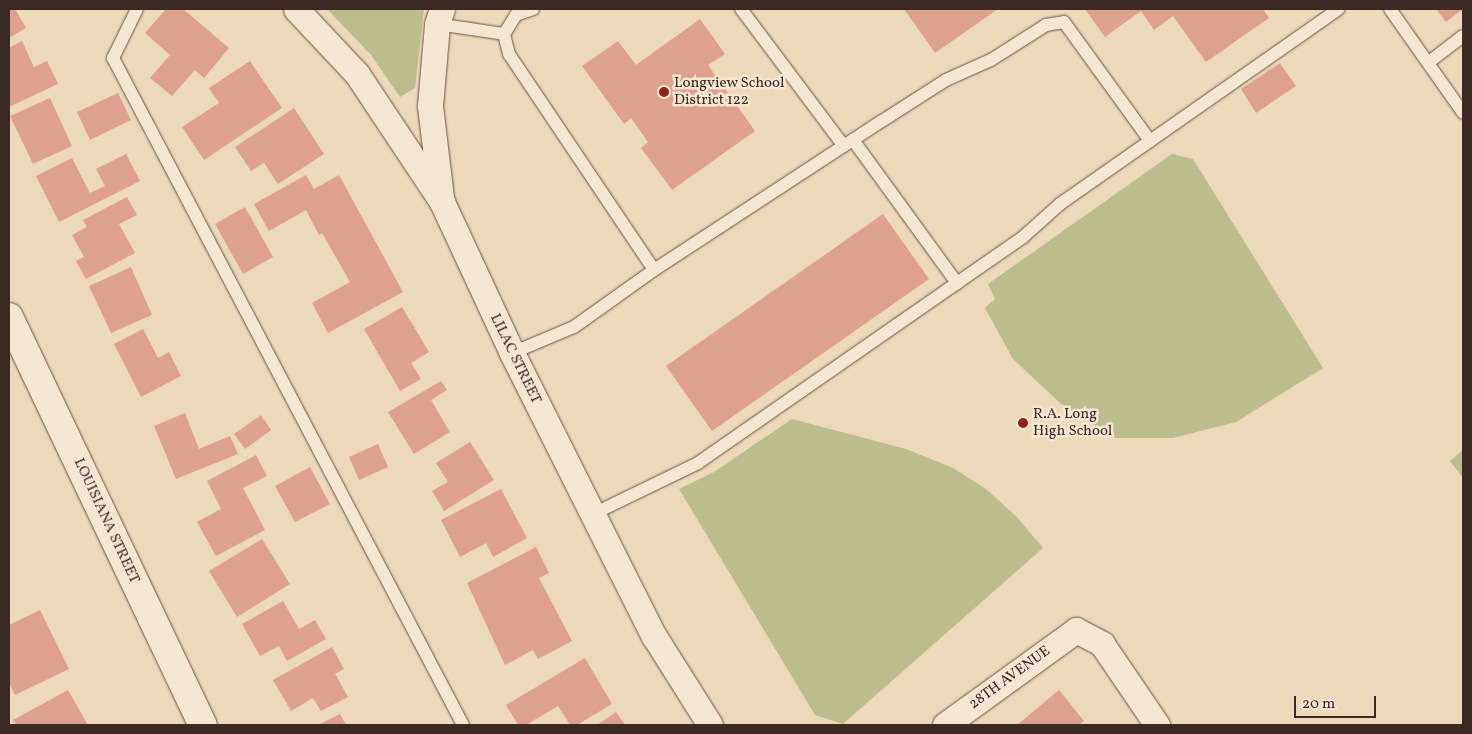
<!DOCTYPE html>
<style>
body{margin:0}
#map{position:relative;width:1472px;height:734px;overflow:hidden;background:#ecd8ba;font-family:Vollkorn,serif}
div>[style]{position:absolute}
.green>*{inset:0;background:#bcbd8c}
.building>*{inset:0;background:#dfa18f}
.roads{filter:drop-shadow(0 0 1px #67564a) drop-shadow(0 0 1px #67564a)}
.service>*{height:12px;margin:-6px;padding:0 6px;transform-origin:6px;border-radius:6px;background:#f3e6d2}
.minor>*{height:25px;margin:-12.5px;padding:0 12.5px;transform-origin:12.5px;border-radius:12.5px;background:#f3e6d2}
.tertiary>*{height:28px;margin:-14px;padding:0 14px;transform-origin:14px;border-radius:14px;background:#f3e6d2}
.dots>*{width:14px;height:14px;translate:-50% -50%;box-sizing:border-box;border:2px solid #f3e6d2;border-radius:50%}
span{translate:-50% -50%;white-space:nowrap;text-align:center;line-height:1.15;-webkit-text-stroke:5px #f3e6d2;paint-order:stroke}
.poi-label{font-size:15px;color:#3b2a24}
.left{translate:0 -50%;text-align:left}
.street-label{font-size:15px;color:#3b2a24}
.frame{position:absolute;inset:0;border:10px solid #3b2a24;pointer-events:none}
.scale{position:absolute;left:1294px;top:696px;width:82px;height:22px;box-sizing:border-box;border:2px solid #3b2a24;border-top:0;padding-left:6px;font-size:15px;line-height:18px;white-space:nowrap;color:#3b2a24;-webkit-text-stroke:4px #f3e6d2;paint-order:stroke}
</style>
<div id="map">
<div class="green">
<div style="clip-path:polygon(327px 9px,424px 9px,415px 88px,400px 97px,371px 55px)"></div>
<div style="clip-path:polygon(1172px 154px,1193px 159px,1323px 368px,1236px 422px,1173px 438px,1114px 438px,1060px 403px,1013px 359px,985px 308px,995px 299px,988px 284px)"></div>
<div style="clip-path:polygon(792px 419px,906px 449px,953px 468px,986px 489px,1016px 516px,1043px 548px,843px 724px,815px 715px,679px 489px,714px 472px)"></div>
<div style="clip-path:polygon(1463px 450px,1463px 478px,1450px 461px)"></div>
</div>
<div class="building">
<div style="clip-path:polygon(9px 9px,15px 9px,26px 28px,9px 38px)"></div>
<div style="clip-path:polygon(166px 9px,183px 9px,229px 48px,204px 78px,195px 70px,172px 96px,150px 78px,170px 55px,145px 33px)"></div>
<div style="clip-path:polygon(904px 9px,998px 9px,935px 53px)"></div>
<div style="clip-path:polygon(1085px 9px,1263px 9px,1269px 18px,1206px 62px,1173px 16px,1154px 30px,1141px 11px,1105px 37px)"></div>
<div style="clip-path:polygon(1436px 9px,1463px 9px,1446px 22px)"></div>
<div style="clip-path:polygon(700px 19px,725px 54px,708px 65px,755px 131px,672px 190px,641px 148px,648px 142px,631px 118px,624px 124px,582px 66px,618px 41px,636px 65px)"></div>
<div style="clip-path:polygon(22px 41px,34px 67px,47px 61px,58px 84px,9px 107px,9px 48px)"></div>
<div style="clip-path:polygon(250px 61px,282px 108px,204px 160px,182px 127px,219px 103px,209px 88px)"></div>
<div style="clip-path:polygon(1280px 63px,1296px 86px,1256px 113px,1241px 89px)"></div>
<div style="clip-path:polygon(118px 93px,131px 120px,90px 140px,77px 112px)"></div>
<div style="clip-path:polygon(50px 98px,72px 146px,33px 164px,10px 116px)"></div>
<div style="clip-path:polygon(294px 108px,324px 154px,278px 184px,264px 163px,251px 171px,235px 147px)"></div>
<div style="clip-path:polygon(126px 154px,140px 181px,59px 222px,36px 176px,72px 158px,90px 193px,105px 186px,96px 169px)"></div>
<div style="clip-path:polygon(306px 175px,314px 189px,339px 175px,403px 292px,328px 333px,312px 303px,350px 282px,322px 233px,319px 235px,306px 210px,269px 231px,254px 204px)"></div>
<div style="clip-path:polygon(127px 197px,137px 215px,119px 224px,135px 253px,86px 279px,76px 261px,84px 257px,72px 235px,87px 227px,83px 220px)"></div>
<div style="clip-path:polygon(245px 207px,273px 257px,243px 274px,215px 224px)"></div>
<div style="clip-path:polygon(883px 214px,929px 279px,712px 431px,666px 366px)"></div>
<div style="clip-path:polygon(131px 267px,152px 315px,111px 333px,89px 286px)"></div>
<div style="clip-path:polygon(402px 307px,429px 352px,411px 363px,421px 379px,400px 391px,364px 329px)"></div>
<div style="clip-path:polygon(143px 329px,158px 358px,169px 352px,181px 376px,141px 397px,114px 344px)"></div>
<div style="clip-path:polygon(441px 381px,447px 390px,431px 400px,450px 432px,414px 454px,388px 412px)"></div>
<div style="clip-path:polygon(185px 413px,199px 449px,230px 436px,238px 454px,176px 479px,154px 426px)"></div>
<div style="clip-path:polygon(261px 415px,271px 430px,245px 449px,234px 434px)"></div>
<div style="clip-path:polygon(470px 442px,494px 480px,444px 511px,432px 491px,448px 482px,436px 463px)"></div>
<div style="clip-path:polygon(378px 444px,388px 467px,359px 480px,349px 457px)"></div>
<div style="clip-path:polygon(256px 455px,267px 476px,243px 488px,265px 530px,216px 556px,197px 522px,221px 509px,207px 481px)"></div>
<div style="clip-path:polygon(310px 467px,330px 504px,295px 522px,275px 486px)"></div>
<div style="clip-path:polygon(501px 489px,527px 538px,493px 557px,486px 543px,460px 557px,441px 520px)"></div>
<div style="clip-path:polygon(262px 539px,290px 584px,237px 617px,209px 571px)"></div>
<div style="clip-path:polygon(536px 547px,549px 573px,539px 578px,572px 641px,538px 659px,533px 650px,505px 665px,467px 583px)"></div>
<div style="clip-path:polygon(283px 601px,299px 629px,315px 620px,326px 639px,287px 661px,279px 646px,260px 656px,242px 624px)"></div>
<div style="clip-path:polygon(40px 610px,69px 669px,15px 695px,9px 683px,9px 625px)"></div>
<div style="clip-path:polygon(332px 647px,344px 669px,335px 674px,348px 697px,321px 711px,313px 698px,291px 711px,273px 680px)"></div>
<div style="clip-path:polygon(585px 658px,612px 704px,577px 725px,570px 725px,558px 706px,526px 725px,518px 725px,506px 705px)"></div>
<div style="clip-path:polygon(68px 690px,88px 725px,16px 725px,13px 720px)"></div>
<div style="clip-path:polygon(1059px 690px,1084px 721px,1079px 725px,1017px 725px)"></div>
<div style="clip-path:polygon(616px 712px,625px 725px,597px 725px)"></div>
<div style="clip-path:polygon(340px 714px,346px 725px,318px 725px)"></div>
</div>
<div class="roads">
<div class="service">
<div style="left:137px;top:9px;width:55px;rotate:116.1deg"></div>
<div style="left:113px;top:58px;width:753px;rotate:62.31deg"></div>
<div style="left:533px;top:9px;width:18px;rotate:161deg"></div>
<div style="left:516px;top:15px;width:22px;rotate:122deg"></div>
<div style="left:504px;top:34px;width:21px;rotate:76deg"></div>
<div style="left:509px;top:54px;width:260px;rotate:56.1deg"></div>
<div style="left:741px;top:9px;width:171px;rotate:53.1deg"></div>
<div style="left:1390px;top:9px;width:127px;rotate:54.9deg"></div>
<div style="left:437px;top:24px;width:68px;rotate:8.5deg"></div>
<div style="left:1429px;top:62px;width:43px;rotate:-37.4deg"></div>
<div style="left:853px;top:140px;width:177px;rotate:54deg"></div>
<div style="left:512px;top:353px;width:67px;rotate:-22.8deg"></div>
<div style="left:574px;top:327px;width:98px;rotate:-35.5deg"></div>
<div style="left:654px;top:270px;width:272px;rotate:-33.2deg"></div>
<div style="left:882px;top:121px;width:76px;rotate:-32.6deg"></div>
<div style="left:946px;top:80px;width:49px;rotate:-24deg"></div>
<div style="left:991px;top:60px;width:65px;rotate:-32.5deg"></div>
<div style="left:1046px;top:25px;width:18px;rotate:-9deg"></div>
<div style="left:1064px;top:22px;width:147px;rotate:54.1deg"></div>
<div style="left:593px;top:514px;width:117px;rotate:-25.9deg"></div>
<div style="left:698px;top:463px;width:394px;rotate:-34.8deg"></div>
<div style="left:1022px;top:238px;width:51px;rotate:-41.8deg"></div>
<div style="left:1060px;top:204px;width:340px;rotate:-35deg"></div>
</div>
<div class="minor">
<div style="left:296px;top:9px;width:89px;rotate:46.8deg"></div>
<div style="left:357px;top:74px;width:154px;rotate:56.4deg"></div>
<div style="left:442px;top:202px;width:166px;rotate:65.1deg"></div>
<div style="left:512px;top:353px;width:317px;rotate:63.4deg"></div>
<div style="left:654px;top:636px;width:105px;rotate:57.8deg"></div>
<div style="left:441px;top:197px;width:92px;rotate:-96.9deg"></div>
<div style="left:430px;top:106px;width:82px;rotate:-85.1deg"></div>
<div style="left:437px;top:24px;width:16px;rotate:-72deg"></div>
<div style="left:945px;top:725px;width:162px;rotate:-35.9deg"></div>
<div style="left:1076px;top:630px;width:30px;rotate:28deg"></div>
<div style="left:1102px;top:644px;width:98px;rotate:55.8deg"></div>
</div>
<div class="tertiary">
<div style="left:9px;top:317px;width:452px;rotate:64.6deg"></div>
</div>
</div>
<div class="dots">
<div style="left:664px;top:92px;background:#8f2418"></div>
<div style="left:1023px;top:423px;background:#8f2418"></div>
</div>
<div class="poi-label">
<span class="left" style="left:674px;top:92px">Longview School<br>District 122</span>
<span class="left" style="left:1033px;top:423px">R.A. Long<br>High School</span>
</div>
<div class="street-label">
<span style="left:515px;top:359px;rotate:64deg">LILAC STREET</span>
<span style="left:106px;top:521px;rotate:65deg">LOUISIANA STREET</span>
<span style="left:1010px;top:678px;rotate:-36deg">28TH AVENUE</span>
</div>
<div class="frame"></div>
<div class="scale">20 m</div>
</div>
